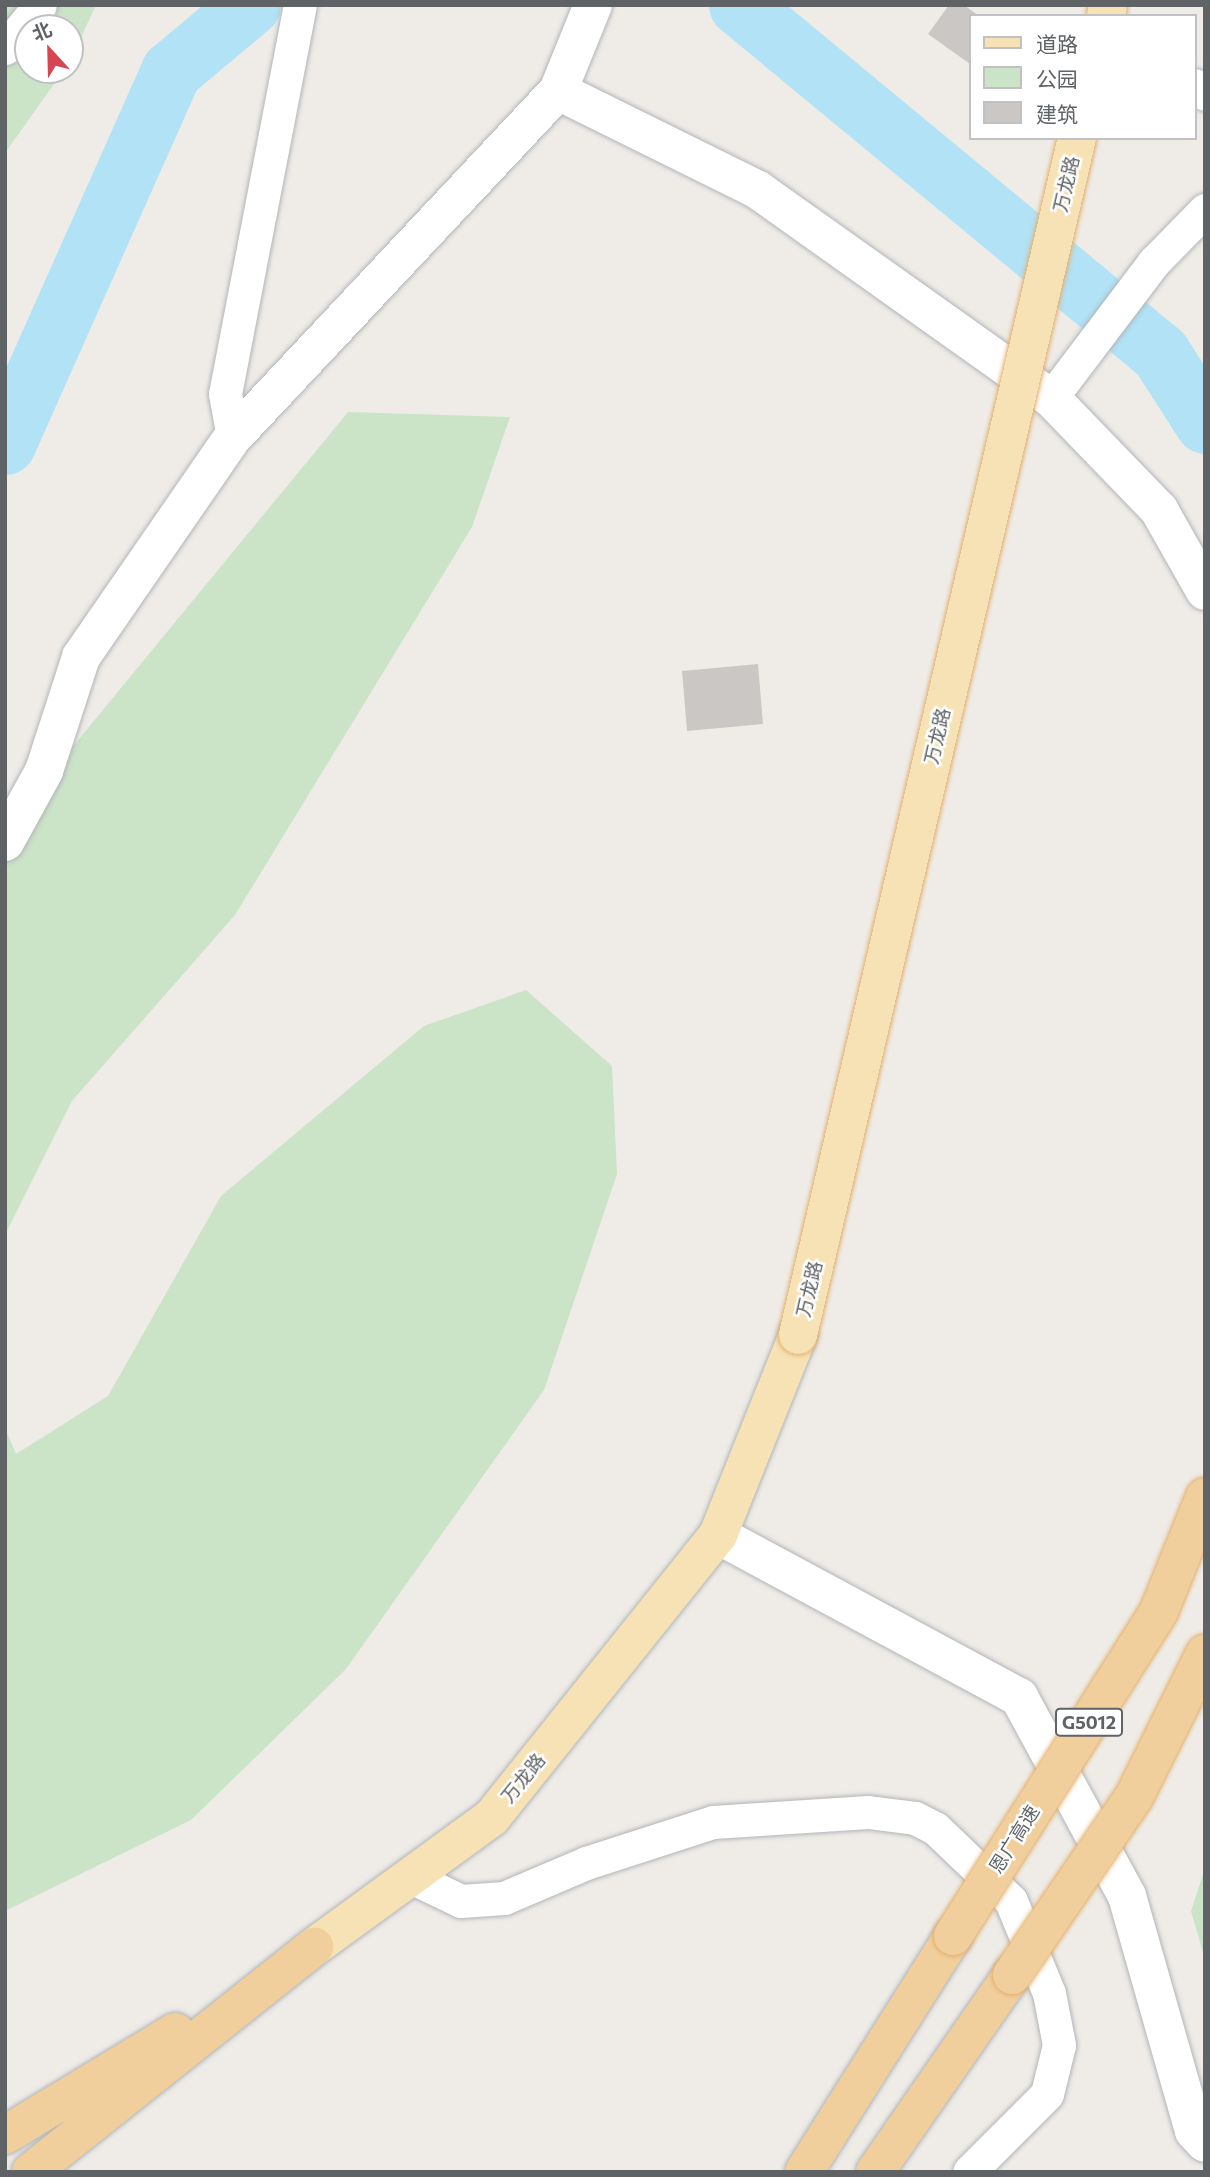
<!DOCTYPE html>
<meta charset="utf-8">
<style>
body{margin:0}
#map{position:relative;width:1210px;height:2177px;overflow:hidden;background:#efece8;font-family:Commissioner,"Noto Sans SC",sans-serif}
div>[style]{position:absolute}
.green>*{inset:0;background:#cbe3c7}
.river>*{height:61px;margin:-30.5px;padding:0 30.5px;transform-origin:30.5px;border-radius:30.5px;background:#b1e2f6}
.building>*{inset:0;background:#cbc7c4}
.roads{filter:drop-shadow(0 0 2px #b2b5b8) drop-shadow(0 0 2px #b2b5b8)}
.minor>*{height:33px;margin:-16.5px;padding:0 16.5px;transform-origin:16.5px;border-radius:16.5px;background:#fff}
.tertiary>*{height:38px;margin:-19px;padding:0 19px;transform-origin:19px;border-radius:19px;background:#fff}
.secondary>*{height:38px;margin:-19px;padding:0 19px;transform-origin:19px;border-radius:19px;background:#fff}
.primary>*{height:38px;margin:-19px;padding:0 19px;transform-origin:19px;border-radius:19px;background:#f6e2b5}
.motorway>*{height:38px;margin:-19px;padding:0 19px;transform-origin:19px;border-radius:19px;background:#f1cf9c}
.bridges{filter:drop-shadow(0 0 2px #e2b06e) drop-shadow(0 0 2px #e2b06e)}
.primary-bridge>*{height:38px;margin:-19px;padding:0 19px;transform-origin:19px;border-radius:19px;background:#f6e2b5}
.motorway-bridge>*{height:38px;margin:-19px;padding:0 19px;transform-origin:19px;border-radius:19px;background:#f1cf9c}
span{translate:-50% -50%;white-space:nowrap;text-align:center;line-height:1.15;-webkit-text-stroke:5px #fff;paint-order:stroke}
.shield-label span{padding:2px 5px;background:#fff;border:2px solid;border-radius:5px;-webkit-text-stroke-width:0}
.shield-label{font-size:18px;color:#5f6366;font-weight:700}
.street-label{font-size:19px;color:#5f6366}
.frame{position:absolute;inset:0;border:7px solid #5f6366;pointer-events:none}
.legend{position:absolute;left:969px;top:14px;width:228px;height:126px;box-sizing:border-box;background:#fff;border:2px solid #bfc1c2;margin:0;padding:9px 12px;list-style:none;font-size:21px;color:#5f6366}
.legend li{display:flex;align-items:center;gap:14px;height:35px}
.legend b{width:35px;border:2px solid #bfc1c2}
.north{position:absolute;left:14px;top:14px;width:70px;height:70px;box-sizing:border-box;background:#fff;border:2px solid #bfc1c2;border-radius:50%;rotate:338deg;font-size:19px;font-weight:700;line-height:28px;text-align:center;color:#5f6366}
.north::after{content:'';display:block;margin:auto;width:24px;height:32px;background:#d64651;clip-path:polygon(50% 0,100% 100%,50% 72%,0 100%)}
</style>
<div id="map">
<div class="green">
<div style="clip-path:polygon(5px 5px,96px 5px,70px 61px,70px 28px,28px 28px,28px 70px,64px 70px,5px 153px)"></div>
<div style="clip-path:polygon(348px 412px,510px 417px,472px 527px,235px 915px,72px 1101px,5px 1235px,5px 829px)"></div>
<div style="clip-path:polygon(526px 990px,612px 1066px,617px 1174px,544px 1390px,346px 1669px,191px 1820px,5px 1911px,5px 1428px,16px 1454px,108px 1396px,221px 1196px,424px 1026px)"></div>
<div style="clip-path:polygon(1205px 1868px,1205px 1959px,1191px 1911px)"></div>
</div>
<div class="river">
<div style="left:739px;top:5px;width:546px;rotate:39.58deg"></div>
<div style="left:1160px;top:353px;width:83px;rotate:57.3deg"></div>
<div style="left:5px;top:444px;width:408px;rotate:-66deg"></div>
<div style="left:171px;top:71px;width:103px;rotate:-39.9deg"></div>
</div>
<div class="building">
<div style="clip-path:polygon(949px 5px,964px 5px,979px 16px,970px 16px,970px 64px,928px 34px)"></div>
<div style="clip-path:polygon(758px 664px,763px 724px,687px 731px,682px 671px)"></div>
</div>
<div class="roads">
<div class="minor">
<div style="left:5px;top:48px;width:55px;rotate:-50.9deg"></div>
<div style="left:1194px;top:85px;width:14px;rotate:39deg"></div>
<div style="left:1051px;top:398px;width:171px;rotate:-52.9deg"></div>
<div style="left:1154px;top:262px;width:73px;rotate:-45.6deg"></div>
<div style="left:233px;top:437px;width:44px;rotate:-100.5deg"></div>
<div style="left:225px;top:394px;width:396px;rotate:-79.1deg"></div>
<div style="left:411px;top:1877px;width:55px;rotate:25.6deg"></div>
<div style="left:461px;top:1901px;width:43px;rotate:-4deg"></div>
<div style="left:504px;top:1898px;width:89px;rotate:-23.1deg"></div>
<div style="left:586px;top:1863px;width:133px;rotate:-17.9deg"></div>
<div style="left:713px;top:1822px;width:155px;rotate:-3.7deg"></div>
<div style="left:868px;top:1812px;width:47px;rotate:7.3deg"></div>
<div style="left:915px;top:1818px;width:22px;rotate:27deg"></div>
<div style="left:935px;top:1828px;width:105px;rotate:43.8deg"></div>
<div style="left:1011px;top:1901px;width:100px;rotate:67.6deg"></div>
<div style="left:1049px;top:1993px;width:53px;rotate:79.1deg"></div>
<div style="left:1059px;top:2045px;width:50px;rotate:103.8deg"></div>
<div style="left:1047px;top:2094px;width:110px;rotate:135deg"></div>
</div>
<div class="tertiary">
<div style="left:558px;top:91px;width:93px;rotate:-67.9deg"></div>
</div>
<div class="secondary">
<div style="left:5px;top:842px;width:81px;rotate:-61.2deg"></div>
<div style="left:44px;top:771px;width:120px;rotate:-72deg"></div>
<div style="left:81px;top:657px;width:267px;rotate:-55.4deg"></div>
<div style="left:233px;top:437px;width:475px;rotate:-46.8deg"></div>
<div style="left:558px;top:91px;width:223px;rotate:26.3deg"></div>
<div style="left:758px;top:190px;width:359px;rotate:35.4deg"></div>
<div style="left:1051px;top:398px;width:156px;rotate:46deg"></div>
<div style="left:1159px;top:510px;width:93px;rotate:60.4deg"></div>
<div style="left:718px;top:1535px;width:342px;rotate:28.3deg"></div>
<div style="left:1019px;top:1697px;width:226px;rotate:61.5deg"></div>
<div style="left:1127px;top:1896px;width:244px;rotate:74.1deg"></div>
<div style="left:1194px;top:2131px;width:16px;rotate:47deg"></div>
</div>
<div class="primary">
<div style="left:314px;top:1947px;width:220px;rotate:-36.1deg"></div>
<div style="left:492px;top:1817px;width:361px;rotate:-51.3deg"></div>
<div style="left:718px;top:1535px;width:215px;rotate:-68.2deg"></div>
</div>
<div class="motorway">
<div style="left:5px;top:2135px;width:199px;rotate:-31.2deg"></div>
<div style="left:31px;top:2172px;width:362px;rotate:-38.5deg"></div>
<div style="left:804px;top:2172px;width:279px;rotate:-57.7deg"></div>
<div style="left:875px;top:2172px;width:240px;rotate:-55.2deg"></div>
</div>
</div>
<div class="bridges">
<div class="primary-bridge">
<div style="left:1106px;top:16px;width:11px;rotate:-80deg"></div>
<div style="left:798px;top:1335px;width:1229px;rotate:-76.88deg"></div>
</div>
<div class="motorway-bridge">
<div style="left:953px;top:1936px;width:385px;rotate:-57.6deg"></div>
<div style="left:1159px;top:1611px;width:123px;rotate:-68deg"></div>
<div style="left:1012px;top:1975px;width:216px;rotate:-55.6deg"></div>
<div style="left:1134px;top:1797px;width:160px;rotate:-63.6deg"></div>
</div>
</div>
<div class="shield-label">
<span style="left:1089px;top:1722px">G5012</span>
</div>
<div class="street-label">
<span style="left:1066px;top:184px;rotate:-77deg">万龙路</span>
<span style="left:937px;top:736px;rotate:-77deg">万龙路</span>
<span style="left:809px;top:1289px;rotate:-77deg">万龙路</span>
<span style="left:523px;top:1778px;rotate:-51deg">万龙路</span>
<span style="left:1014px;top:1839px;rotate:-58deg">恩广高速</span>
</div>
<div class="frame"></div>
<ul class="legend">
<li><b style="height:9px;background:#f6e2b5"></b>道路</li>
<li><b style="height:19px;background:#cbe3c7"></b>公园</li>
<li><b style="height:19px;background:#cbc7c4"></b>建筑</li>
</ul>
<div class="north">北</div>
</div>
